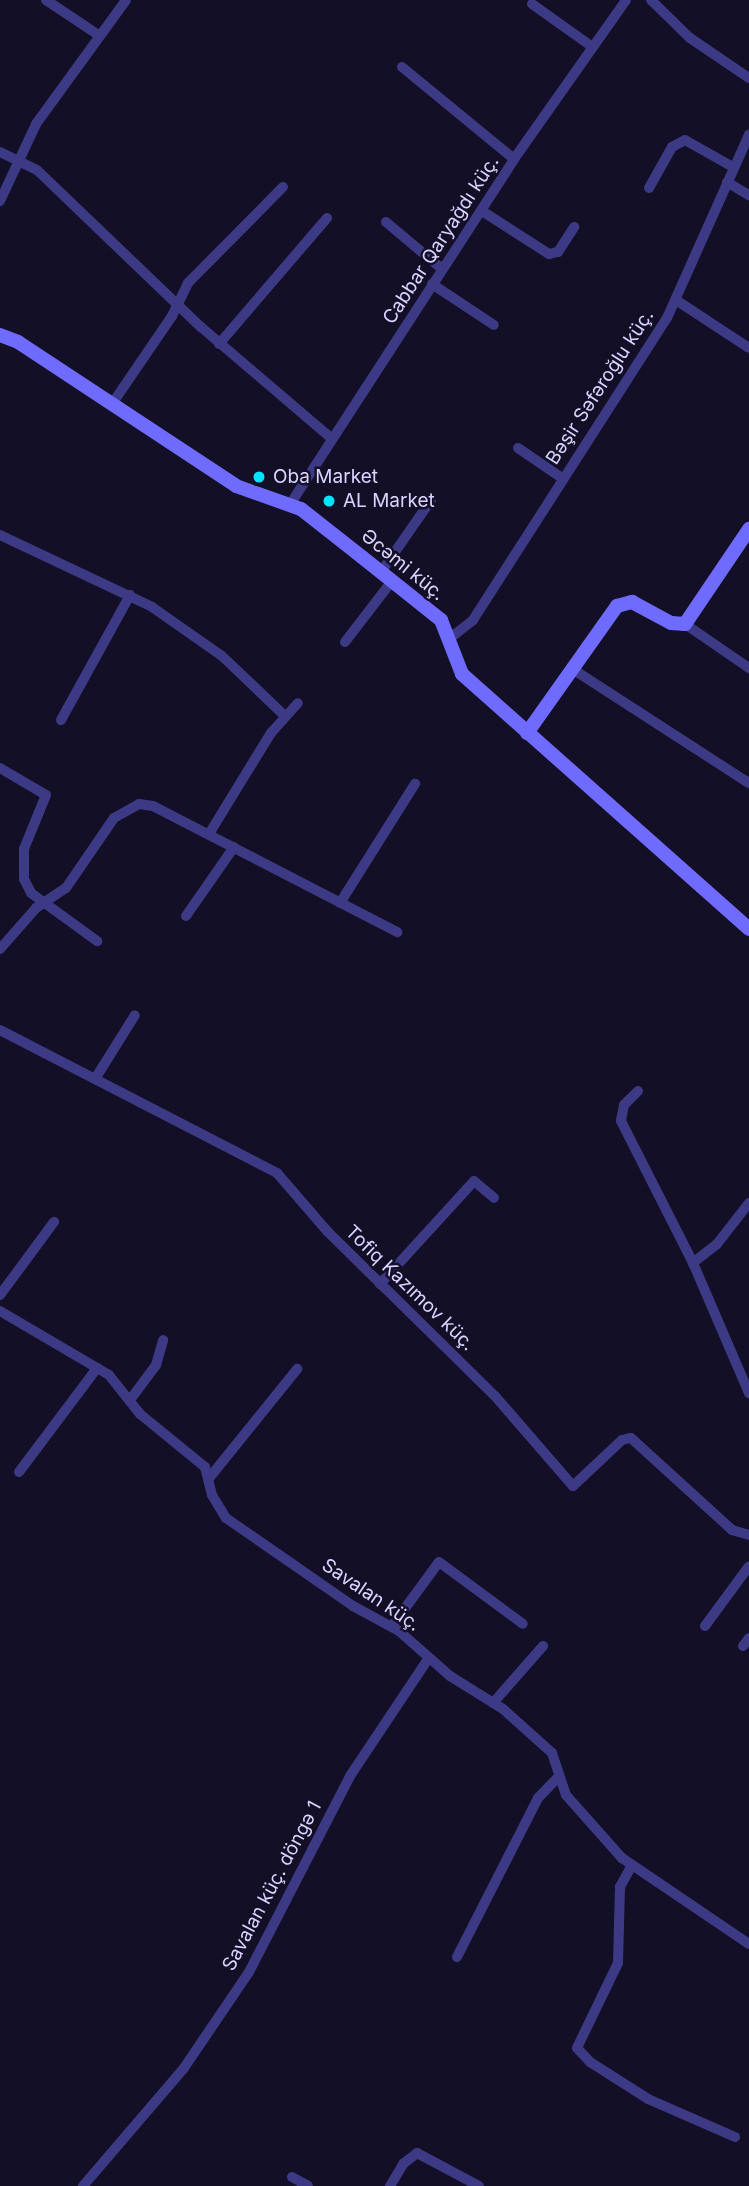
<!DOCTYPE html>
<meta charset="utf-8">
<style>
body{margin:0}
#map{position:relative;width:749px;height:2186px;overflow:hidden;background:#130f26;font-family:Inter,sans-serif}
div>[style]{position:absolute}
.street>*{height:10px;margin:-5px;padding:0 5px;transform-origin:5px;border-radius:5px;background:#3d3a85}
.secondary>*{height:14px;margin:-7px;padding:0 7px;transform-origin:7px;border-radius:7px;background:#6f6bff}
.dots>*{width:19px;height:19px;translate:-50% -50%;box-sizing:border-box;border:4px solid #130f26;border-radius:50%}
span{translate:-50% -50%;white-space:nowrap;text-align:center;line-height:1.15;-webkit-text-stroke:5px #130f26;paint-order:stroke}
.street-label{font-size:19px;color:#d9d4ff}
.poi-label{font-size:19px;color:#d9d4ff}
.left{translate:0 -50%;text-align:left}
</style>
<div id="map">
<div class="street">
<div style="left:46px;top:0;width:61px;rotate:33.7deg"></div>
<div style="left:651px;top:0;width:54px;rotate:44.3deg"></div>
<div style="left:690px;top:38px;width:71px;rotate:34.1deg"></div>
<div style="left:532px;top:4px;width:72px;rotate:35.4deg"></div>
<div style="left:402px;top:67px;width:145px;rotate:39.4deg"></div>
<div style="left:0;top:152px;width:41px;rotate:25.9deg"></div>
<div style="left:37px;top:170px;width:227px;rotate:43.8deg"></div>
<div style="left:201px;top:327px;width:171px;rotate:40.5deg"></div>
<div style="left:727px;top:182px;width:26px;rotate:31deg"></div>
<div style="left:649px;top:188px;width:47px;rotate:-60.7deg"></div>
<div style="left:672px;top:147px;width:15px;rotate:-28deg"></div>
<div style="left:685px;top:140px;width:55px;rotate:29.4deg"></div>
<div style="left:0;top:201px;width:85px;rotate:-64.9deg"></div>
<div style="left:36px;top:124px;width:153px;rotate:-54deg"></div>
<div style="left:482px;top:211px;width:80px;rotate:32.7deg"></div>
<div style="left:549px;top:254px;width:9px;rotate:-13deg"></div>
<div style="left:558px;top:252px;width:30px;rotate:-57deg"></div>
<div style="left:386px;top:222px;width:73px;rotate:40deg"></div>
<div style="left:432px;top:284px;width:74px;rotate:33.5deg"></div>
<div style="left:676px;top:300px;width:87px;rotate:33.3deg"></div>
<div style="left:219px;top:344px;width:166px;rotate:-49.4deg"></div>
<div style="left:112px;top:404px;width:107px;rotate:-55.7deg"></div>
<div style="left:172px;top:316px;width:37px;rotate:-64deg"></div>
<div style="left:188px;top:283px;width:135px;rotate:-45.3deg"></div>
<div style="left:518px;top:448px;width:53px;rotate:34.3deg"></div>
<div style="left:291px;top:503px;width:410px;rotate:-57deg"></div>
<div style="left:514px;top:159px;width:194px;rotate:-54.8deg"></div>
<div style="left:0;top:535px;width:168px;rotate:25.3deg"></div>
<div style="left:152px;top:607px;width:85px;rotate:35deg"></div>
<div style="left:222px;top:656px;width:86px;rotate:43.6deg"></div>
<div style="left:381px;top:572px;width:88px;rotate:-55.2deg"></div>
<div style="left:685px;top:624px;width:78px;rotate:34.5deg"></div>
<div style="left:449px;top:639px;width:31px;rotate:-38deg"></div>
<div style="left:473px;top:620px;width:359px;rotate:-57.3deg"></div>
<div style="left:667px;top:318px;width:201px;rotate:-65.9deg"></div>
<div style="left:345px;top:642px;width:77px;rotate:-52.4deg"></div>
<div style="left:574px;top:670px;width:208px;rotate:32.9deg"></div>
<div style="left:61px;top:720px;width:143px;rotate:-61.1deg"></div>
<div style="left:0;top:768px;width:53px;rotate:30.4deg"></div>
<div style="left:46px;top:795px;width:58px;rotate:112.2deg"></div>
<div style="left:24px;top:849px;width:30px;rotate:90deg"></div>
<div style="left:24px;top:879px;width:16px;rotate:63deg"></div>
<div style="left:31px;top:893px;width:82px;rotate:36deg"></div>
<div style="left:209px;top:834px;width:119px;rotate:-58.5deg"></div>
<div style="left:271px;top:733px;width:40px;rotate:-48deg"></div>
<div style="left:340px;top:903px;width:141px;rotate:-57.8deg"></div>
<div style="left:186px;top:916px;width:84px;rotate:-55.2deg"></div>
<div style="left:0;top:949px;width:55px;rotate:-48.7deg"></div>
<div style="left:36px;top:908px;width:36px;rotate:-34deg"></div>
<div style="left:66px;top:888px;width:85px;rotate:-55.6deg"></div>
<div style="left:114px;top:818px;width:29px;rotate:-29deg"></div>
<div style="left:139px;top:804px;width:14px;rotate:8deg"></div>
<div style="left:153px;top:806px;width:275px;rotate:27.3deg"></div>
<div style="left:0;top:1030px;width:312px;rotate:27.3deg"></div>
<div style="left:277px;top:1173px;width:77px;rotate:49.2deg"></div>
<div style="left:327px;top:1231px;width:235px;rotate:44.5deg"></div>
<div style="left:495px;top:1396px;width:119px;rotate:49.1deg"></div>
<div style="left:573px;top:1486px;width:67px;rotate:-43.2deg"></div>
<div style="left:622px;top:1440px;width:9px;rotate:-13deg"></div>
<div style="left:631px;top:1438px;width:137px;rotate:42.3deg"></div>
<div style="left:732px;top:1530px;width:18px;rotate:16deg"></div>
<div style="left:95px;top:1079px;width:75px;rotate:-58deg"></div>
<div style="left:638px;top:1091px;width:20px;rotate:135deg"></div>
<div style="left:624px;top:1105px;width:16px;rotate:101deg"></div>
<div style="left:621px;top:1121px;width:159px;rotate:63.1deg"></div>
<div style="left:749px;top:1203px;width:52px;rotate:128deg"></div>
<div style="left:717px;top:1244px;width:31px;rotate:142deg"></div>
<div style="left:693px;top:1263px;width:142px;rotate:66.7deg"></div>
<div style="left:380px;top:1284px;width:139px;rotate:-47.6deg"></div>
<div style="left:474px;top:1181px;width:26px;rotate:40deg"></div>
<div style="left:0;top:1295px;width:91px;rotate:-53.5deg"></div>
<div style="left:0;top:1311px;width:126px;rotate:30.4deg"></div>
<div style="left:109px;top:1375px;width:50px;rotate:51.5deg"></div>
<div style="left:140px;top:1414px;width:84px;rotate:39.2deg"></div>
<div style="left:205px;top:1467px;width:29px;rotate:76deg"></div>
<div style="left:212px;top:1495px;width:27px;rotate:59deg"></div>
<div style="left:226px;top:1518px;width:155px;rotate:34.7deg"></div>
<div style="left:353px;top:1606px;width:52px;rotate:28.5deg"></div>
<div style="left:399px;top:1631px;width:68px;rotate:41.4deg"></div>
<div style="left:450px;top:1676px;width:62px;rotate:31.9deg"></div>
<div style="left:503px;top:1709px;width:66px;rotate:41.9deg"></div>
<div style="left:552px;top:1753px;width:44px;rotate:71.6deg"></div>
<div style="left:566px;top:1795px;width:84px;rotate:48.4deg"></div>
<div style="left:622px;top:1858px;width:153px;rotate:34.1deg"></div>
<div style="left:130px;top:1400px;width:44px;rotate:-53.4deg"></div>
<div style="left:156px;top:1365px;width:26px;rotate:-74deg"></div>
<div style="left:19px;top:1472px;width:130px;rotate:-53.1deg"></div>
<div style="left:210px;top:1477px;width:139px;rotate:-51.1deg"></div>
<div style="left:392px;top:1626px;width:79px;rotate:-53.7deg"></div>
<div style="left:439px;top:1562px;width:104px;rotate:36.4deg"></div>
<div style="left:705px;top:1626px;width:74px;rotate:-53.7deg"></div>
<div style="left:743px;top:1646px;width:10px;rotate:-53deg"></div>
<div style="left:493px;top:1703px;width:76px;rotate:-48.7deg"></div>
<div style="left:631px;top:1867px;width:23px;rotate:119deg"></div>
<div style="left:620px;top:1887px;width:76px;rotate:91.5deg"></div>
<div style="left:618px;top:1963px;width:94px;rotate:115.8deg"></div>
<div style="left:577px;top:2048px;width:19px;rotate:47deg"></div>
<div style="left:590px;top:2062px;width:69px;rotate:32.5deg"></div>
<div style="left:648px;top:2099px;width:95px;rotate:23.6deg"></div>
<div style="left:457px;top:1957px;width:178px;rotate:-63deg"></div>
<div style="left:538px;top:1798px;width:30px;rotate:-46deg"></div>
<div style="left:292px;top:2177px;width:18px;rotate:29deg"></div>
<div style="left:83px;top:2186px;width:155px;rotate:-49.4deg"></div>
<div style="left:184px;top:2068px;width:116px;rotate:-55.9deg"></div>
<div style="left:249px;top:1972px;width:220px;rotate:-62.7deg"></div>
<div style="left:350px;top:1776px;width:141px;rotate:-56.3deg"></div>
<div style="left:390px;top:2186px;width:26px;rotate:-59deg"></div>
<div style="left:403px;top:2164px;width:18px;rotate:-38deg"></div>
<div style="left:417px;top:2153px;width:70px;rotate:28deg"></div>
</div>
<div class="secondary">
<div style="left:0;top:335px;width:19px;rotate:21deg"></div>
<div style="left:18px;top:342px;width:261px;rotate:33.4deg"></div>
<div style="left:236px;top:486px;width:69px;rotate:19.5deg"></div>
<div style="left:301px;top:509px;width:78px;rotate:38.2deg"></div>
<div style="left:362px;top:557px;width:101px;rotate:38.6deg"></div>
<div style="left:441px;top:620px;width:58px;rotate:68.7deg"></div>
<div style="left:462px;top:674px;width:384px;rotate:41.6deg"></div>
<div style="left:527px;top:733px;width:156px;rotate:-54.7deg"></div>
<div style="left:617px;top:606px;width:16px;rotate:-15deg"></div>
<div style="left:632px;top:602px;width:44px;rotate:28.3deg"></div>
<div style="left:671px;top:623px;width:14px;rotate:4deg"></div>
<div style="left:685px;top:624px;width:115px;rotate:-56deg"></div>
</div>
<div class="dots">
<div style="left:259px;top:477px;background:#00e5ff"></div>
<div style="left:329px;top:501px;background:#00e5ff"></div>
</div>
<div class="street-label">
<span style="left:441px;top:240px;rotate:-57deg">Cabbar Qaryağdı küç.</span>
<span style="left:600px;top:387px;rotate:-57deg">Bəşir Səfəroğlu küç.</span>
<span style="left:403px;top:565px;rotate:39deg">Əcəmi küç.</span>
<span style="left:410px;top:1288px;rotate:44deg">Tofiq Kazımov küç.</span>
<span style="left:371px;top:1595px;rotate:34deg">Savalan küç.</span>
<span style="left:272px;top:1886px;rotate:-62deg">Savalan küç. döngə 1</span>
</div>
<div class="poi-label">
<span class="left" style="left:273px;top:477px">Oba Market</span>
<span class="left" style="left:343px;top:501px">AL Market</span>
</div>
</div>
